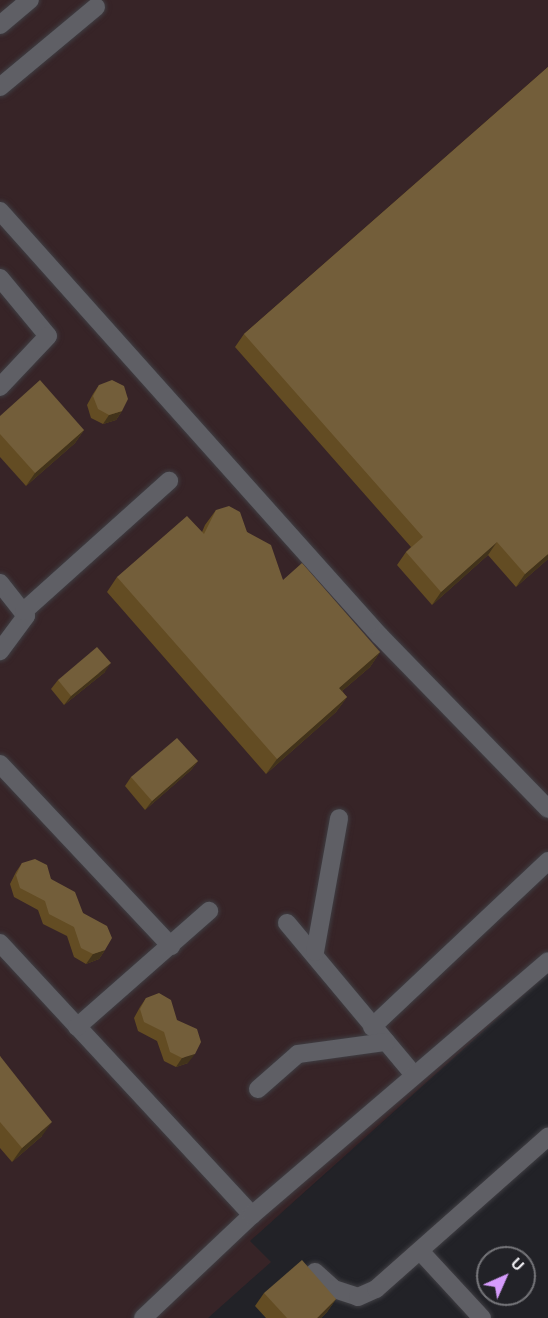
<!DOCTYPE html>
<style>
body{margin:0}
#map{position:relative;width:548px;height:1318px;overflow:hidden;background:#222227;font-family:"Space Grotesk",sans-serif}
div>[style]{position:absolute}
.industrial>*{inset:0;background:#372427}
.roads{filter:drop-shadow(0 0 2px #3f3e43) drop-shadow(0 0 2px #3f3e43)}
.minor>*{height:18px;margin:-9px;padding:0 9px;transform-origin:9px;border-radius:9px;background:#5f5f65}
.wall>*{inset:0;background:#634c23}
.shaded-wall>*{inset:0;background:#42331b}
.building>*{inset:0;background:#735e3a}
span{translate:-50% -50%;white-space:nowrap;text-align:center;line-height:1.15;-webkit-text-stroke:6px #222227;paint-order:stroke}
.north{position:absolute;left:476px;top:1246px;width:60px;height:60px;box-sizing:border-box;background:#222227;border:2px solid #76767a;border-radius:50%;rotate:45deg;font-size:16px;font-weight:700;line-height:24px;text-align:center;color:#f4f3f7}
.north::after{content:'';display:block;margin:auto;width:21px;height:27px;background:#d59bfb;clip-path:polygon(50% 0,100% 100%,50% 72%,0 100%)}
</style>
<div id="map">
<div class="industrial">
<div style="clip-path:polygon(0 0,548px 0,548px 973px,250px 1241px,271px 1262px,208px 1318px,0 1318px)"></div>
</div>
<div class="roads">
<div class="minor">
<div style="left:0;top:25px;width:39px;rotate:-40deg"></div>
<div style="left:0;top:87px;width:125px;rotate:-39.8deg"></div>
<div style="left:0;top:211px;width:570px;rotate:48.2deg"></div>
<div style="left:380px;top:636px;width:241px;rotate:45.8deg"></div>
<div style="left:0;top:278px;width:75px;rotate:50.4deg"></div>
<div style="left:48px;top:336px;width:70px;rotate:133.3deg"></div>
<div style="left:0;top:583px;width:42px;rotate:51.8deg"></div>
<div style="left:26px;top:616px;width:44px;rotate:126.6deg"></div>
<div style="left:24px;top:611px;width:195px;rotate:-41.9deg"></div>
<div style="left:0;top:764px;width:250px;rotate:46.8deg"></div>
<div style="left:287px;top:923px;width:198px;rotate:50.1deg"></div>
<div style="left:0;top:943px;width:371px;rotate:47.2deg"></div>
<div style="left:315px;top:952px;width:136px;rotate:-79.8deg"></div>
<div style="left:77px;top:1027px;width:176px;rotate:-41.3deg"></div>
<div style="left:372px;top:1027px;width:242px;rotate:-43.3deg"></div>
<div style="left:258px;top:1089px;width:53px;rotate:-41.2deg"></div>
<div style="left:298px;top:1054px;width:89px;rotate:-7.8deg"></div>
<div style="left:421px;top:1252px;width:90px;rotate:47.3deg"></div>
<div style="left:315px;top:1272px;width:25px;rotate:42deg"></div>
<div style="left:334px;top:1289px;width:25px;rotate:18deg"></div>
<div style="left:358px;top:1297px;width:20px;rotate:-24deg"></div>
<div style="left:376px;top:1289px;width:230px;rotate:-41.5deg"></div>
<div style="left:143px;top:1318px;width:150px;rotate:-43.4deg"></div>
<div style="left:252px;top:1215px;width:390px;rotate:-40.6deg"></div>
</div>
</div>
<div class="wall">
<div style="clip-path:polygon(548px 67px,548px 559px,516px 587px,488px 555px,432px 605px,397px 565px,406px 552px,411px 547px,235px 347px,244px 334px)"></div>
<div style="clip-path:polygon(99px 385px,122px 411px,116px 420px,103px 424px,91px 418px,87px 405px,93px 394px)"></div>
<div style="clip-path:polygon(0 416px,84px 430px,75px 443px,26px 486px,0 457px)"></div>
<div style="clip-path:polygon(216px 510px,247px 532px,283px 580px,380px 652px,370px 667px,342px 691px,347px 697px,336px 712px,266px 774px,107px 592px,117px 577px,202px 532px,205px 525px)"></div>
<div style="clip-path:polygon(105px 672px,64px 705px,51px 689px,58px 680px)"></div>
<div style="clip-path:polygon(198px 761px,191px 770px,145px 810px,125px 786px,131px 777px)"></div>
<div style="clip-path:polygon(22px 863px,51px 879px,83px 913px,105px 950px,99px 959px,86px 964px,74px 957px,67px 936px,43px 924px,38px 910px,14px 897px,10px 884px,16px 872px)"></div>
<div style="clip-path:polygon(146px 998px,188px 1063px,176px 1067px,164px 1061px,157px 1041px,138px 1031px,134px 1018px,140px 1007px)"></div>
<div style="clip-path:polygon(0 1056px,42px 1136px,12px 1162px,0 1148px)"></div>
<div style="clip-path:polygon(264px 1293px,336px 1299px,327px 1312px,321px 1318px,266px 1318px,255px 1306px)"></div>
</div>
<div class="shaded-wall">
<div style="clip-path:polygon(122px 411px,116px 420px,103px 424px,109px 415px)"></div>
<div style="clip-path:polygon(84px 430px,75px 443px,26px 486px,35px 473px)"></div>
<div style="clip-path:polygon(497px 542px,488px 555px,432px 605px,441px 592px)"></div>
<div style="clip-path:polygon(548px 554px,548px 559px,516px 587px,525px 574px)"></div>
<div style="clip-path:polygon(380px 652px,370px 667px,328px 703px,339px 688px)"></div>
<div style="clip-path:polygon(111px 663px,105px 672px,64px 705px,71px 696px)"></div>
<div style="clip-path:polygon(347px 697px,336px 712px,266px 774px,277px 759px)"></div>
<div style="clip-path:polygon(198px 761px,191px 770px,145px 810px,152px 801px)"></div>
<div style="clip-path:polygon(105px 950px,99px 959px,86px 964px,93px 954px)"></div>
<div style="clip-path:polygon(195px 1054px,188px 1063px,176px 1067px,182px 1058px)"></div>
<div style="clip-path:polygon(52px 1122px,42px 1136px,12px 1162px,22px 1148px)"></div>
<div style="clip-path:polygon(336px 1299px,327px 1312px,321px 1318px,317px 1318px)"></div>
</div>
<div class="building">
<div style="clip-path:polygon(548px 67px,548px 554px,525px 574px,497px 542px,441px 592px,406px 552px,423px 537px,244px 334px)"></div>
<div style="clip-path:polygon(40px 380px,84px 430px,35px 473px,0 434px,0 416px)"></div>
<div style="clip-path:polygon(112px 380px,124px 386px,128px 399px,122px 411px,109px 415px,98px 409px,93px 396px,99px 385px)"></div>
<div style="clip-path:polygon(229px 506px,240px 512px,247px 532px,271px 545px,283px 580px,302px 563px,380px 652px,339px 688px,347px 697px,277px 759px,117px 577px,187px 516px,204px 534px,216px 510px)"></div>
<div style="clip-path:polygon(97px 647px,111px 663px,71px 696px,58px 680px)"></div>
<div style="clip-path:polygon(177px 738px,198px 761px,152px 801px,131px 777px)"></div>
<div style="clip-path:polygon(35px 859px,47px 865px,51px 879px,75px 892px,83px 913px,107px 926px,112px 938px,105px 950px,93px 954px,81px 948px,74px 927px,49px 914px,45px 901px,20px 888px,16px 875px,22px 863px)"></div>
<div style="clip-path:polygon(159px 993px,171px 1000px,177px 1020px,197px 1029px,201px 1042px,195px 1054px,182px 1058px,170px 1052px,164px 1032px,144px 1022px,140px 1009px,146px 998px)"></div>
<div style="clip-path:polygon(0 1056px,52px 1122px,22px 1148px,0 1122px)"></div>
<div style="clip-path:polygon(302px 1260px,336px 1299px,317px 1318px,287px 1318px,264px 1293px)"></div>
</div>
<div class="north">U</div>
</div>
